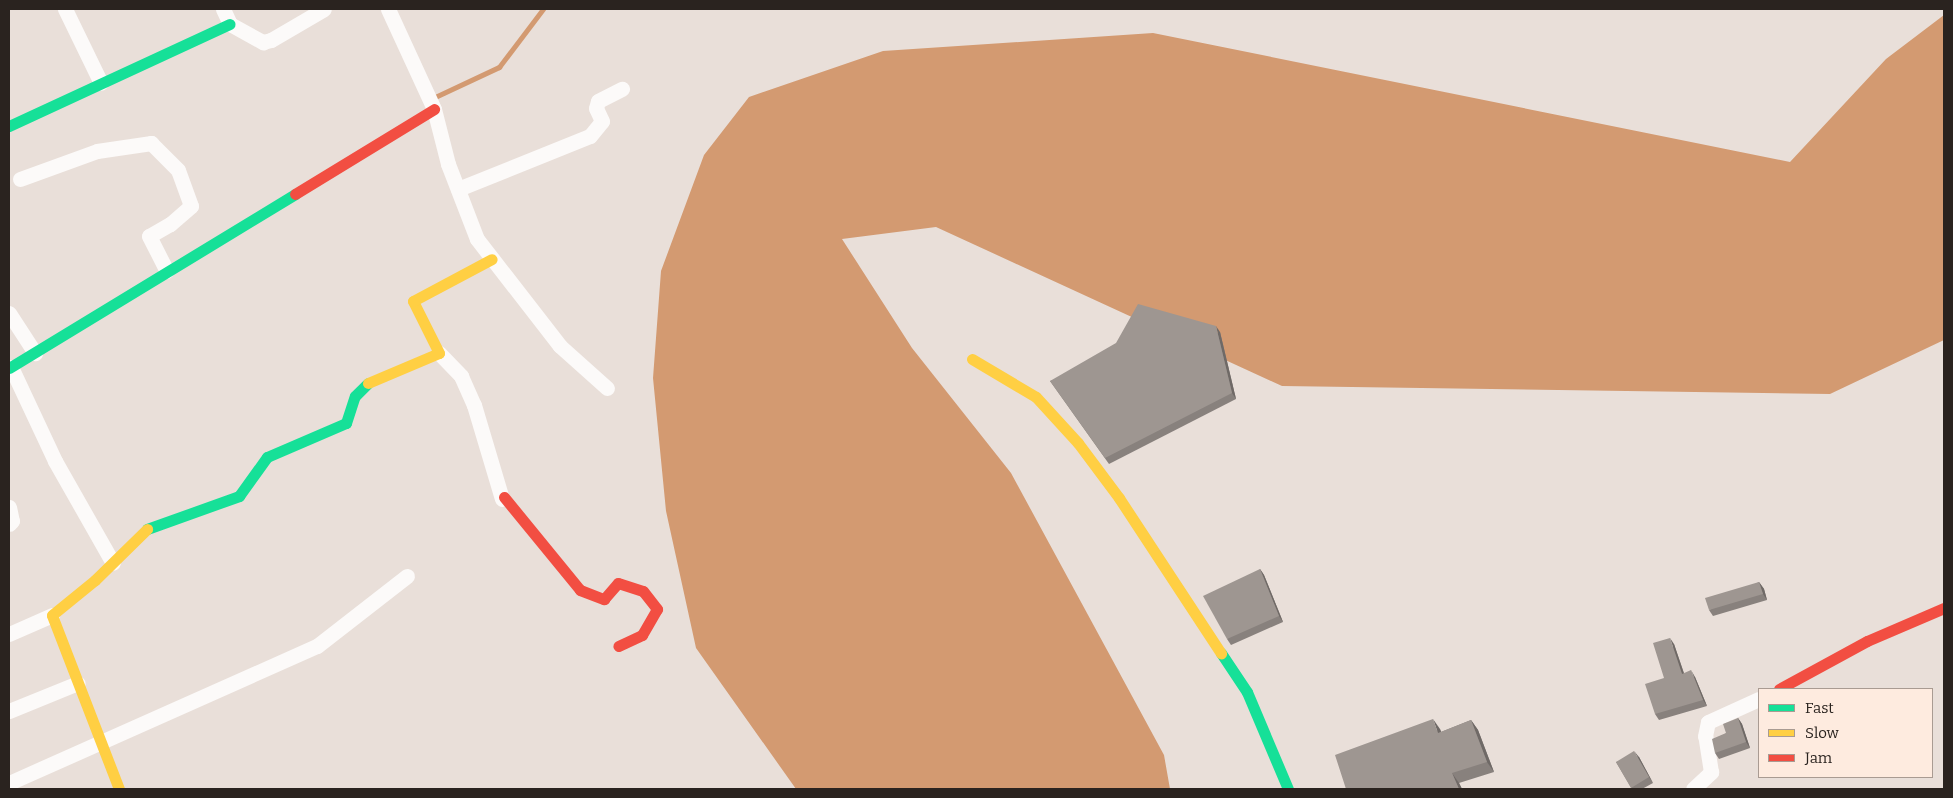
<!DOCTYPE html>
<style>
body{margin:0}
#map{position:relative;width:1953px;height:798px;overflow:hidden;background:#e9dfd9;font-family:Bitter,serif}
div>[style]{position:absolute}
.water>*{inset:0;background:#d39a71}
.stream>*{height:5px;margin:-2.5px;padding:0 2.5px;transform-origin:2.5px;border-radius:2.5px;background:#d39a71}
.street>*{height:15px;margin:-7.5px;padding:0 7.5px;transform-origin:7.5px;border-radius:7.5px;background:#fcfaf9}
.fast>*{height:11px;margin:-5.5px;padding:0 5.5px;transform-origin:5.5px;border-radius:5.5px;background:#16e098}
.slow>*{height:11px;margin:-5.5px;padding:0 5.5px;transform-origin:5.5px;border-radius:5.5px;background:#ffcf43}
.jam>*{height:11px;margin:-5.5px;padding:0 5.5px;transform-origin:5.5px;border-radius:5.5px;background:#f24e42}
.wall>*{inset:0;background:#88817d}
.shaded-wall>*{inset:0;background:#6f6966}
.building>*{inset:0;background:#9e9691}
span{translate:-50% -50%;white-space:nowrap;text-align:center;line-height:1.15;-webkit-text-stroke:5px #feebdf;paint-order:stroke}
.frame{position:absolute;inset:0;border:10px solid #2a231f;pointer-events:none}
.legend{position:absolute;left:1758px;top:688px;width:175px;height:90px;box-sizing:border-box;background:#feebdf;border:1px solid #a99b92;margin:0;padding:6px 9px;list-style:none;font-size:15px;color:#2a231f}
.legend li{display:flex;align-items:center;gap:10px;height:25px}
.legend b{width:25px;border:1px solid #a99b92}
</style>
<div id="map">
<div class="water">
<div style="clip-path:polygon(1944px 15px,1944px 340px,1830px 394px,1282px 386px,936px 227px,842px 239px,912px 348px,1011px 473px,1164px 755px,1170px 789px,796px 789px,696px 648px,666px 511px,653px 378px,661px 271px,704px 155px,749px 97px,883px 51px,1153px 33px,1790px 162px,1886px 59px)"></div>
</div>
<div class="stream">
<div style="left:435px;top:97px;width:71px;rotate:-25.1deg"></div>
<div style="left:499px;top:67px;width:73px;rotate:-52.8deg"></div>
</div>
<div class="street">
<div style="left:65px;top:9px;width:82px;rotate:64.1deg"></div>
<div style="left:223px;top:9px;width:17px;rotate:65deg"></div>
<div style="left:230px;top:24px;width:38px;rotate:29deg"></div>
<div style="left:263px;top:42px;width:8px;rotate:-14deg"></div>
<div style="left:271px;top:40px;width:61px;rotate:-30.3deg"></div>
<div style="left:388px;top:9px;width:110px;rotate:65.3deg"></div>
<div style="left:434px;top:109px;width:57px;rotate:75.7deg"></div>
<div style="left:448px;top:164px;width:80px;rotate:68.9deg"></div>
<div style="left:477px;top:239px;width:135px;rotate:52.2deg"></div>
<div style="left:560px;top:346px;width:63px;rotate:41.8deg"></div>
<div style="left:20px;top:179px;width:82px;rotate:-20deg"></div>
<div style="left:97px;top:151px;width:55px;rotate:-8.4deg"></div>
<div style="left:151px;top:143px;width:38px;rotate:45deg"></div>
<div style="left:178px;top:170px;width:38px;rotate:70deg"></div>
<div style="left:191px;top:206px;width:28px;rotate:139deg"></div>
<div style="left:170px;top:224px;width:24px;rotate:150deg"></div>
<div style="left:149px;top:236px;width:39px;rotate:63deg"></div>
<div style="left:458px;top:189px;width:142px;rotate:-21.9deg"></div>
<div style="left:590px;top:136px;width:19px;rotate:-51deg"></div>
<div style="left:602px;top:121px;width:14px;rotate:-115deg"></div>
<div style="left:596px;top:108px;width:7px;rotate:-74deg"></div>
<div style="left:598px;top:101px;width:27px;rotate:-27deg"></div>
<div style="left:9px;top:313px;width:48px;rotate:57deg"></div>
<div style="left:439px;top:353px;width:32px;rotate:46deg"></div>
<div style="left:461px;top:376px;width:32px;rotate:66deg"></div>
<div style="left:474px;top:405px;width:98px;rotate:73.4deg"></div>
<div style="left:11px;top:367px;width:104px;rotate:64.9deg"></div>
<div style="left:55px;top:461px;width:117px;rotate:60.4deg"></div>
<div style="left:9px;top:507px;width:14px;rotate:78deg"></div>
<div style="left:12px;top:521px;width:4px;rotate:135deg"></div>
<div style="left:9px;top:634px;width:47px;rotate:-23.8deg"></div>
<div style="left:9px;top:711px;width:74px;rotate:-22.1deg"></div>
<div style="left:9px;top:783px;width:337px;rotate:-24deg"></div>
<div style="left:317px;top:646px;width:114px;rotate:-37.9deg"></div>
<div style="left:1693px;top:789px;width:25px;rotate:-43deg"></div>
<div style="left:1711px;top:772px;width:36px;rotate:-99deg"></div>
<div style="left:1705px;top:736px;width:14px;rotate:-78deg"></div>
<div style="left:1708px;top:722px;width:56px;rotate:-24.3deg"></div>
</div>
<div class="fast">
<div style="left:9px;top:126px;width:243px;rotate:-24.8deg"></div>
<div style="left:9px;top:368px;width:335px;rotate:-31.3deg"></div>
<div style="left:147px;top:529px;width:98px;rotate:-19.7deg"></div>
<div style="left:239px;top:496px;width:48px;rotate:-54.3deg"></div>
<div style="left:267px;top:457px;width:86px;rotate:-23.3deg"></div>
<div style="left:346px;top:423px;width:28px;rotate:-72deg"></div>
<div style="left:355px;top:396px;width:18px;rotate:-45deg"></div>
<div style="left:1221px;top:653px;width:47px;rotate:56.3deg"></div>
<div style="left:1247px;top:692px;width:105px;rotate:67.1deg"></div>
</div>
<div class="slow">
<div style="left:972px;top:359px;width:74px;rotate:30.7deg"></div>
<div style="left:1036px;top:397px;width:62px;rotate:47.6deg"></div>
<div style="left:1078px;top:443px;width:69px;rotate:53.3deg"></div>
<div style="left:1119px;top:498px;width:186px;rotate:56.7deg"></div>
<div style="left:368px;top:383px;width:77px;rotate:-22.9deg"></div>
<div style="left:439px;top:353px;width:58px;rotate:-116.6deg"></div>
<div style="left:413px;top:301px;width:89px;rotate:-28deg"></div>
<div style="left:119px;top:789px;width:186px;rotate:-111.1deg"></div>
<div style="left:52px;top:615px;width:55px;rotate:-39.1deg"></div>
<div style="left:95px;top:580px;width:73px;rotate:-44.4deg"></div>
</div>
<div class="jam">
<div style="left:295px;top:194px;width:163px;rotate:-31.4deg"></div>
<div style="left:504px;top:497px;width:120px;rotate:50.7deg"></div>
<div style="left:580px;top:590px;width:26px;rotate:21deg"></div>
<div style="left:604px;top:599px;width:21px;rotate:-49deg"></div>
<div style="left:618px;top:583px;width:26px;rotate:18deg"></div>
<div style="left:643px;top:591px;width:23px;rotate:52deg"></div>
<div style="left:657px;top:609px;width:30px;rotate:120deg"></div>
<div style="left:642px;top:635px;width:26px;rotate:155deg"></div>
<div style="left:1779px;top:689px;width:100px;rotate:-28.6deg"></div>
<div style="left:1867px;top:641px;width:84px;rotate:-23.2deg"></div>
</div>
<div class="wall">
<div style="clip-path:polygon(1220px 332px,1236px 399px,1109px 464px,1050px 381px)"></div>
<div style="clip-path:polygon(1260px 569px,1264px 575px,1283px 622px,1231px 645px,1227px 639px)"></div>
<div style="clip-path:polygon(1759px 582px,1764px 589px,1767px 600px,1713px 616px,1709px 610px)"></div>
<div style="clip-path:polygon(1674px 644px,1684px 673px,1695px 677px,1707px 706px,1659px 720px,1655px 714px)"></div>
<div style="clip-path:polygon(1738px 718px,1742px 724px,1750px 748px,1719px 759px,1715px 753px,1726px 733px)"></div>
<div style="clip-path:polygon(1471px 720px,1478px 730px,1494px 772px,1459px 783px,1462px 789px,1346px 789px,1440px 729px,1441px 732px)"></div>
<div style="clip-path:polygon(1639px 757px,1653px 783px,1642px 789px,1632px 789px,1616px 762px)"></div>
</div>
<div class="shaded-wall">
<div style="clip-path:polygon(1216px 326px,1220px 332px,1236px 399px,1232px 393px)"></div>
<div style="clip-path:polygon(1260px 569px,1264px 575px,1283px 622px,1279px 616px)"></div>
<div style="clip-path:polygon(1759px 582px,1764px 589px,1767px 600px,1763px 594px)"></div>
<div style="clip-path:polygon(1670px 638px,1674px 644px,1686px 680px,1682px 674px)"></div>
<div style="clip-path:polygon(1691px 670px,1695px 677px,1707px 706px,1703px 700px)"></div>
<div style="clip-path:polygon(1738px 718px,1742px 724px,1750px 748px,1746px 742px)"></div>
<div style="clip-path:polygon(1433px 719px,1440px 729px,1445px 743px,1438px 733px)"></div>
<div style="clip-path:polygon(1471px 720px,1478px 730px,1494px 772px,1487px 762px)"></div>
<div style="clip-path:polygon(1634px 751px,1639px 757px,1653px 783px,1649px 777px)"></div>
<div style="clip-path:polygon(1452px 773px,1459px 783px,1462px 789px,1459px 789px)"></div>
</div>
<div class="building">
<div style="clip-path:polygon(1138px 304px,1216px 326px,1232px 393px,1105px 458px,1050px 381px,1116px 343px)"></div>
<div style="clip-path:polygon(1260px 569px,1279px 616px,1227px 639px,1203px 596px)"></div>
<div style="clip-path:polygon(1759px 582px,1763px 594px,1709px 610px,1705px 598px)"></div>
<div style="clip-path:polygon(1670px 638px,1682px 674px,1691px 670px,1703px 700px,1655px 714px,1645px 684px,1664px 678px,1653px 643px)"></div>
<div style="clip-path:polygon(1738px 718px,1746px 742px,1715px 753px,1712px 739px,1726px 733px,1723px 724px)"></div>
<div style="clip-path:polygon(1433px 719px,1438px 733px,1471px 720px,1487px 762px,1452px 773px,1459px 789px,1346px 789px,1335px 755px)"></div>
<div style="clip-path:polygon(1634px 751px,1649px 777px,1631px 788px,1616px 762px)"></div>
</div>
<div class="frame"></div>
<ul class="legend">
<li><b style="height:6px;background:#16e098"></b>Fast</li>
<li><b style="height:6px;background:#ffcf43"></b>Slow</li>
<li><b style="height:6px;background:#f24e42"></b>Jam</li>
</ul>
</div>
